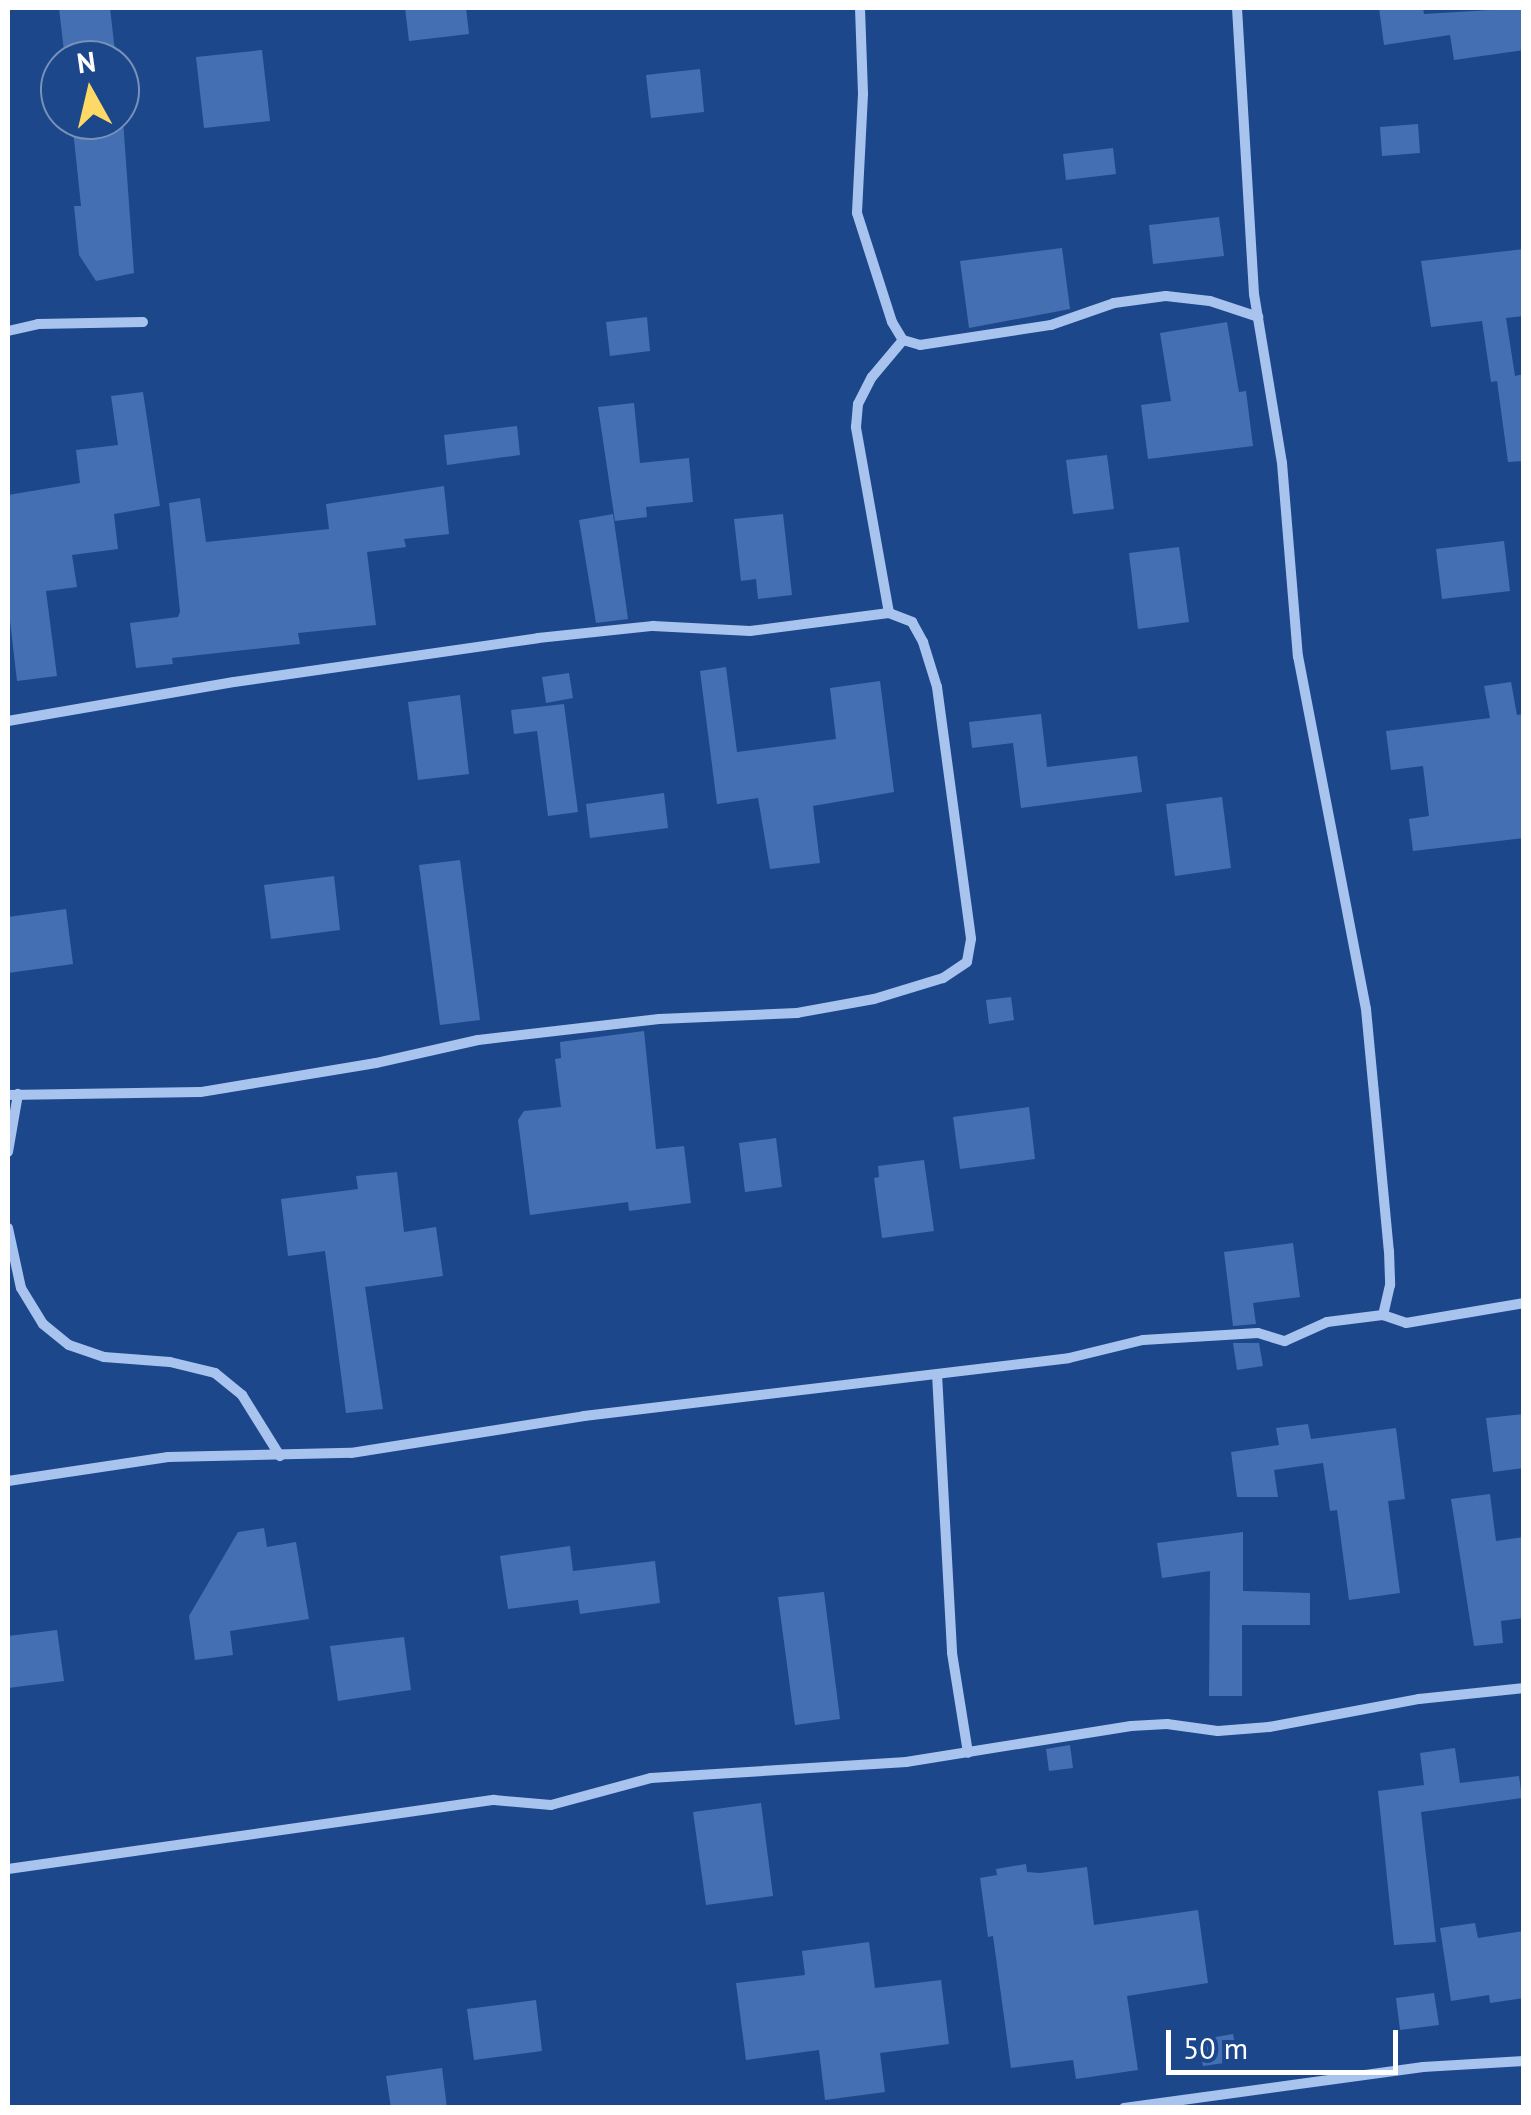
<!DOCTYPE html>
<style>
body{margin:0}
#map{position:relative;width:1531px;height:2115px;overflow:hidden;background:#1c478b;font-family:"PT Sans",sans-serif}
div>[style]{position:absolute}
.building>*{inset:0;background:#4470b3}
.minor>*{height:10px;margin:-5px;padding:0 5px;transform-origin:5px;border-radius:5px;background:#a8c3ed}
span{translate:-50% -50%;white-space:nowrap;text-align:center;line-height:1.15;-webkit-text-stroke:9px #1c478b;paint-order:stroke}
.frame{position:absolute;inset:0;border:10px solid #fff;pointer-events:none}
.north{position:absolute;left:40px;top:40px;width:100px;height:100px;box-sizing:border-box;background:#1c478b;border:2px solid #7791b9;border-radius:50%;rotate:352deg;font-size:28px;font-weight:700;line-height:40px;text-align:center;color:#fff}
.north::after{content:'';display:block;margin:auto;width:35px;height:45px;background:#fdd965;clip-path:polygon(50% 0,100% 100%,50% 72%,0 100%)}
.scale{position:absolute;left:1166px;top:2030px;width:232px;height:45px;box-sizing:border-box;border:5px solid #fff;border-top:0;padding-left:12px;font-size:30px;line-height:35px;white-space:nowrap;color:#fff;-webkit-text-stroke:8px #1c478b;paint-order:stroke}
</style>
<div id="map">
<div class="building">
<div style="clip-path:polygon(59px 8px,110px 8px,116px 60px,65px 60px)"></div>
<div style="clip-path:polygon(405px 8px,466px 8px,469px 34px,409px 41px)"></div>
<div style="clip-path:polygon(1379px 8px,1423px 8px,1424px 14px,1524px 8px,1524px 50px,1454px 60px,1450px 35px,1384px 45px)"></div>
<div style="clip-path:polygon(262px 50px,270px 121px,204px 128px,196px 57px)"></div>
<div style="clip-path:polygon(700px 69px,704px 112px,651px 118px,646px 75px)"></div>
<div style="clip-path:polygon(72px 120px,123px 120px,134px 273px,96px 281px,79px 255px,74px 206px,81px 206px)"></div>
<div style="clip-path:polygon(1418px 124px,1420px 153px,1382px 156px,1380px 127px)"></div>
<div style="clip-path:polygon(1113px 148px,1116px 174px,1066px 180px,1063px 154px)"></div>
<div style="clip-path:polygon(1219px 217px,1224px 256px,1153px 264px,1149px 225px)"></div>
<div style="clip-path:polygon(1062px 248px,1070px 309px,969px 328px,960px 261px)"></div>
<div style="clip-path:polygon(1524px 249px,1524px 316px,1506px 318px,1515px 376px,1524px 374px,1524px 461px,1508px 462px,1497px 381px,1491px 382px,1482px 321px,1431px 327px,1421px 261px)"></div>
<div style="clip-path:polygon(647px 317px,650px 351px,610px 356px,606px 322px)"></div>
<div style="clip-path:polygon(1227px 322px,1239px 392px,1246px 391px,1253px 446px,1148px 459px,1141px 405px,1171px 401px,1160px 333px)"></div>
<div style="clip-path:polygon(143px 392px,160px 506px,114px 514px,118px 549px,72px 555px,77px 587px,46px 591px,57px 676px,17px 681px,8px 603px,8px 495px,80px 483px,76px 450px,118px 445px,111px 396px)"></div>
<div style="clip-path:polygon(634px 403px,640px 463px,689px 458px,693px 502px,646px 507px,647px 517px,615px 521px,598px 407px)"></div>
<div style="clip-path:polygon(517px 426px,520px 455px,447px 465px,444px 435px)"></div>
<div style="clip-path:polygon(1107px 455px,1114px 509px,1073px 514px,1066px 460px)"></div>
<div style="clip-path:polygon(444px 486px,449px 534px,404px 539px,406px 547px,367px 552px,376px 625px,298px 633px,300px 644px,172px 658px,173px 664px,136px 668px,130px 623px,178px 617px,180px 612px,169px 503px,200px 498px,206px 542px,329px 529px,326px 504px)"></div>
<div style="clip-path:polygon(613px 514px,628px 619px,596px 623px,579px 520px)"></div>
<div style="clip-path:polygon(783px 514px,792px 595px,758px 599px,756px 579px,741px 581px,734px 519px)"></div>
<div style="clip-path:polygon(1504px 541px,1510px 591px,1442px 599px,1436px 549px)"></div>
<div style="clip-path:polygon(1179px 547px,1189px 622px,1138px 629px,1129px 553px)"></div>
<div style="clip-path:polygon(726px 667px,737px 752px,836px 739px,830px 688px,880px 681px,894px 792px,813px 806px,820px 863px,770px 869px,758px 798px,717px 804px,700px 671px)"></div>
<div style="clip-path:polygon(569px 673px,573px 698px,546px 703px,542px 677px)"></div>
<div style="clip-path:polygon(1511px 682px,1517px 715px,1524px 714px,1524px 838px,1413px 851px,1409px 819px,1429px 816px,1423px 766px,1391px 770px,1386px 731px,1490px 718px,1484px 686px)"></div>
<div style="clip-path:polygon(460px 695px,469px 774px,418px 780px,408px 702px)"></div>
<div style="clip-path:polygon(564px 704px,578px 812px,548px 816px,537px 731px,514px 734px,511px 710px)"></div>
<div style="clip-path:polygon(1041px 714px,1047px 767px,1137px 756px,1142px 792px,1021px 808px,1013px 743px,972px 748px,969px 722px)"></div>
<div style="clip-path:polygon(664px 793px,668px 828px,590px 838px,586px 804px)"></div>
<div style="clip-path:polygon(1222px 797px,1231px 868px,1175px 876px,1166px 804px)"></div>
<div style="clip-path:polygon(460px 860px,480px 1020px,440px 1025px,419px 865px)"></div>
<div style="clip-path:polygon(334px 876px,340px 930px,271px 939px,264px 885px)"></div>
<div style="clip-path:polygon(66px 909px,73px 964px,8px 973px,8px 917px)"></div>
<div style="clip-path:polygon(1011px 997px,1014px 1020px,989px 1024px,986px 1000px)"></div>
<div style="clip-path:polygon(644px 1031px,656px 1149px,684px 1146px,691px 1203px,629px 1211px,628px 1202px,530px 1215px,518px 1120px,524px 1111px,561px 1107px,555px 1059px,561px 1058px,560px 1042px)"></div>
<div style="clip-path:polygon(1029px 1107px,1035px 1159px,960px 1169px,953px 1117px)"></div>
<div style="clip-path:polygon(776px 1138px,782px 1187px,745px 1192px,739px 1143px)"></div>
<div style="clip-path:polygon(924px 1160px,934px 1231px,882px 1238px,874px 1178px,879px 1177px,878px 1166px)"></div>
<div style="clip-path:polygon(397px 1172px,404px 1232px,436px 1227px,443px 1276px,365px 1287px,383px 1409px,346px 1413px,325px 1251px,288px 1256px,281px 1199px,358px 1189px,356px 1176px)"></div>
<div style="clip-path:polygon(1293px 1243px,1300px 1297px,1253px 1303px,1256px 1324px,1233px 1326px,1224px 1252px)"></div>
<div style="clip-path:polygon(1233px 1343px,1259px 1343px,1263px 1366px,1237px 1370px)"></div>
<div style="clip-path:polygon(1524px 1414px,1524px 1468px,1493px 1472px,1486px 1418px)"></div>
<div style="clip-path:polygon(1308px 1424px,1311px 1439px,1396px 1428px,1405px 1499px,1388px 1501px,1400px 1593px,1349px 1600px,1337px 1510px,1330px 1511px,1323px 1463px,1274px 1470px,1278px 1497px,1237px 1497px,1231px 1452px,1279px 1445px,1276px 1428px)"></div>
<div style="clip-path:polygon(1490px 1494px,1496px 1541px,1524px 1537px,1524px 1618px,1501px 1621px,1503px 1643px,1474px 1646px,1451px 1499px)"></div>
<div style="clip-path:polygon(264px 1528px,267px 1547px,296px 1542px,309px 1619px,230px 1631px,233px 1655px,195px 1660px,189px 1616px,238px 1532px)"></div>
<div style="clip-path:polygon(1243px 1532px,1243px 1591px,1310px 1593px,1310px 1625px,1242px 1625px,1242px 1696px,1209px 1696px,1210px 1571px,1162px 1578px,1157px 1543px)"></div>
<div style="clip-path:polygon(570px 1546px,573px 1571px,655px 1561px,660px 1603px,580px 1614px,578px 1600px,508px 1609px,500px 1556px)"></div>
<div style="clip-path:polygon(824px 1592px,840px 1719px,795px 1725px,778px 1597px)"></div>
<div style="clip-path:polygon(57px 1630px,64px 1681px,8px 1688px,8px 1636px)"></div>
<div style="clip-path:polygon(404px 1637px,411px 1690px,338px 1701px,330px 1646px)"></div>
<div style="clip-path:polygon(1070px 1745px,1073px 1768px,1049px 1771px,1046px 1749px)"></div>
<div style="clip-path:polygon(1455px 1748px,1460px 1783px,1519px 1776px,1522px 1798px,1421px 1812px,1436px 1942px,1394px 1945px,1378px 1791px,1424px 1785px,1420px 1753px)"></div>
<div style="clip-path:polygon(761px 1803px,773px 1896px,706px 1905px,693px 1812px)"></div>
<div style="clip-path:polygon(1026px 1864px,1027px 1872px,1040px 1873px,1087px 1867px,1094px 1925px,1198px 1910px,1208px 1983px,1127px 1996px,1138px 2070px,1076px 2079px,1073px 2060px,1011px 2068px,993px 1936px,988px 1937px,980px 1878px,997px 1875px,996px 1869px)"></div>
<div style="clip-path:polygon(1475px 1923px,1478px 1938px,1524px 1931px,1524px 1998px,1490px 2003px,1489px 1995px,1451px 2001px,1440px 1928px)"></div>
<div style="clip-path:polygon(869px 1942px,875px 1988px,941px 1980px,949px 2044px,880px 2053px,885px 2092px,825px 2100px,819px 2050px,746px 2060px,736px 1983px,805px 1975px,802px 1951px)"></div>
<div style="clip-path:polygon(1434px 1993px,1439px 2025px,1400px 2030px,1396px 1998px)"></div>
<div style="clip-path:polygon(536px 2000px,542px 2051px,474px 2060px,467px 2009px)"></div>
<div style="clip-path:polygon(1233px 2034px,1238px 2061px,1203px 2066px,1198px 2040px)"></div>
<div style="clip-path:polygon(442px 2068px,447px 2108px,391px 2108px,386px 2076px)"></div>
</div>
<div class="minor">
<div style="left:860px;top:8px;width:86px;rotate:88deg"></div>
<div style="left:863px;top:94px;width:119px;rotate:92.9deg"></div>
<div style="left:857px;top:213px;width:114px;rotate:72.2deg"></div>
<div style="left:892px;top:322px;width:21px;rotate:59deg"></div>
<div style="left:903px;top:340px;width:18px;rotate:16deg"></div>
<div style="left:920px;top:345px;width:133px;rotate:-8.7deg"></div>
<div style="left:1051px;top:325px;width:67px;rotate:-19.2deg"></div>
<div style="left:1114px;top:303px;width:52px;rotate:-7.7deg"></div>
<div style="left:1166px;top:296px;width:44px;rotate:6.5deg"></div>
<div style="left:1210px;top:301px;width:51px;rotate:18.4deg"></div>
<div style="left:1237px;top:8px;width:287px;rotate:86.6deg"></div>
<div style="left:1254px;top:294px;width:171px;rotate:80.6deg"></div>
<div style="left:1282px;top:463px;width:194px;rotate:85.3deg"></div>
<div style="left:1298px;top:656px;width:359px;rotate:79.1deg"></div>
<div style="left:1366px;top:1009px;width:243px;rotate:84.6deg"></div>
<div style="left:1389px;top:1251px;width:34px;rotate:88deg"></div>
<div style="left:1390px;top:1285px;width:31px;rotate:103deg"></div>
<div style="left:8px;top:331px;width:31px;rotate:-13deg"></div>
<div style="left:38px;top:324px;width:105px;rotate:-1.1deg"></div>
<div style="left:889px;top:613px;width:189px;rotate:-100.1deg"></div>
<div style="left:856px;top:427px;width:23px;rotate:-85deg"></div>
<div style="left:858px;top:404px;width:30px;rotate:-63deg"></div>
<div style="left:872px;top:377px;width:48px;rotate:-50deg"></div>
<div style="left:8px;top:721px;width:229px;rotate:-9.8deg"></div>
<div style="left:234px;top:682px;width:307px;rotate:-8.2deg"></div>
<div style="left:538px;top:638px;width:116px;rotate:-6deg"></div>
<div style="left:653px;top:626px;width:97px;rotate:3deg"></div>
<div style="left:750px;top:631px;width:140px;rotate:-7.4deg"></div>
<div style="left:889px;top:613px;width:25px;rotate:21deg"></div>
<div style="left:912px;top:622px;width:23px;rotate:61deg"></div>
<div style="left:923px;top:642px;width:47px;rotate:72.7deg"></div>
<div style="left:937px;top:687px;width:254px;rotate:82.3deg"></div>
<div style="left:971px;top:939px;width:23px;rotate:100deg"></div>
<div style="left:967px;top:962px;width:29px;rotate:146deg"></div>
<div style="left:943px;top:978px;width:72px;rotate:163.1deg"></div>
<div style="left:874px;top:999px;width:78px;rotate:169.7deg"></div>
<div style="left:797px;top:1013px;width:138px;rotate:177.5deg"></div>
<div style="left:659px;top:1019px;width:182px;rotate:173.4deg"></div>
<div style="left:478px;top:1040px;width:105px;rotate:167.3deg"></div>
<div style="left:376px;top:1063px;width:178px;rotate:170.6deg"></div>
<div style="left:200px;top:1092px;width:192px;rotate:179.1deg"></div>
<div style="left:8px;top:1152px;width:59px;rotate:-80.2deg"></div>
<div style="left:8px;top:1228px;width:61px;rotate:77.8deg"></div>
<div style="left:21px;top:1288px;width:42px;rotate:58.6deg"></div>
<div style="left:43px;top:1324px;width:33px;rotate:39deg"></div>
<div style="left:69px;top:1345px;width:37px;rotate:19deg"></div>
<div style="left:104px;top:1357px;width:66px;rotate:4.3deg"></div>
<div style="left:170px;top:1362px;width:46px;rotate:13.7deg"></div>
<div style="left:215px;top:1373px;width:35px;rotate:39deg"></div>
<div style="left:242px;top:1395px;width:72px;rotate:58.1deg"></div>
<div style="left:937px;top:1374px;width:279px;rotate:86.9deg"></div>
<div style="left:952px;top:1653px;width:101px;rotate:80.9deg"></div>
<div style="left:8px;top:1481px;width:162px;rotate:-8.5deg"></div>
<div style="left:168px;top:1457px;width:183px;rotate:-1.3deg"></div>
<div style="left:351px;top:1453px;width:236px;rotate:-9deg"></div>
<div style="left:584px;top:1416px;width:488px;rotate:-6.8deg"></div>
<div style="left:1069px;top:1358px;width:76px;rotate:-13.7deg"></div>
<div style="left:1143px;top:1340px;width:115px;rotate:-3.5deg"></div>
<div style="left:1258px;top:1333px;width:28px;rotate:17deg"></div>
<div style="left:1285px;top:1341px;width:46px;rotate:-24.3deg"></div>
<div style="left:1327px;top:1322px;width:56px;rotate:-7.1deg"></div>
<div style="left:1383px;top:1315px;width:24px;rotate:19deg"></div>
<div style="left:1406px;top:1323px;width:120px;rotate:-9.6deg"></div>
<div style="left:8px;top:1869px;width:491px;rotate:-8.1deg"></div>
<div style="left:494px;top:1800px;width:57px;rotate:5deg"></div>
<div style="left:551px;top:1805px;width:104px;rotate:-15.1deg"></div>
<div style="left:651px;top:1778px;width:256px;rotate:-3.6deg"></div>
<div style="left:906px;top:1762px;width:228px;rotate:-9.1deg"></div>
<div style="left:1131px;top:1726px;width:36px;rotate:-3deg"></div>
<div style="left:1167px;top:1724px;width:51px;rotate:7.8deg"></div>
<div style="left:1218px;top:1731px;width:51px;rotate:-4.5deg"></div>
<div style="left:1269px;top:1727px;width:153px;rotate:-10.6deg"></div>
<div style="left:1419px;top:1699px;width:106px;rotate:-6deg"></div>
<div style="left:1124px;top:2108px;width:302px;rotate:-7.8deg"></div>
<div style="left:1423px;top:2067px;width:101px;rotate:-3.4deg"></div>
</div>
<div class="frame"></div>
<div class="north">N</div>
<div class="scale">50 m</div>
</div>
